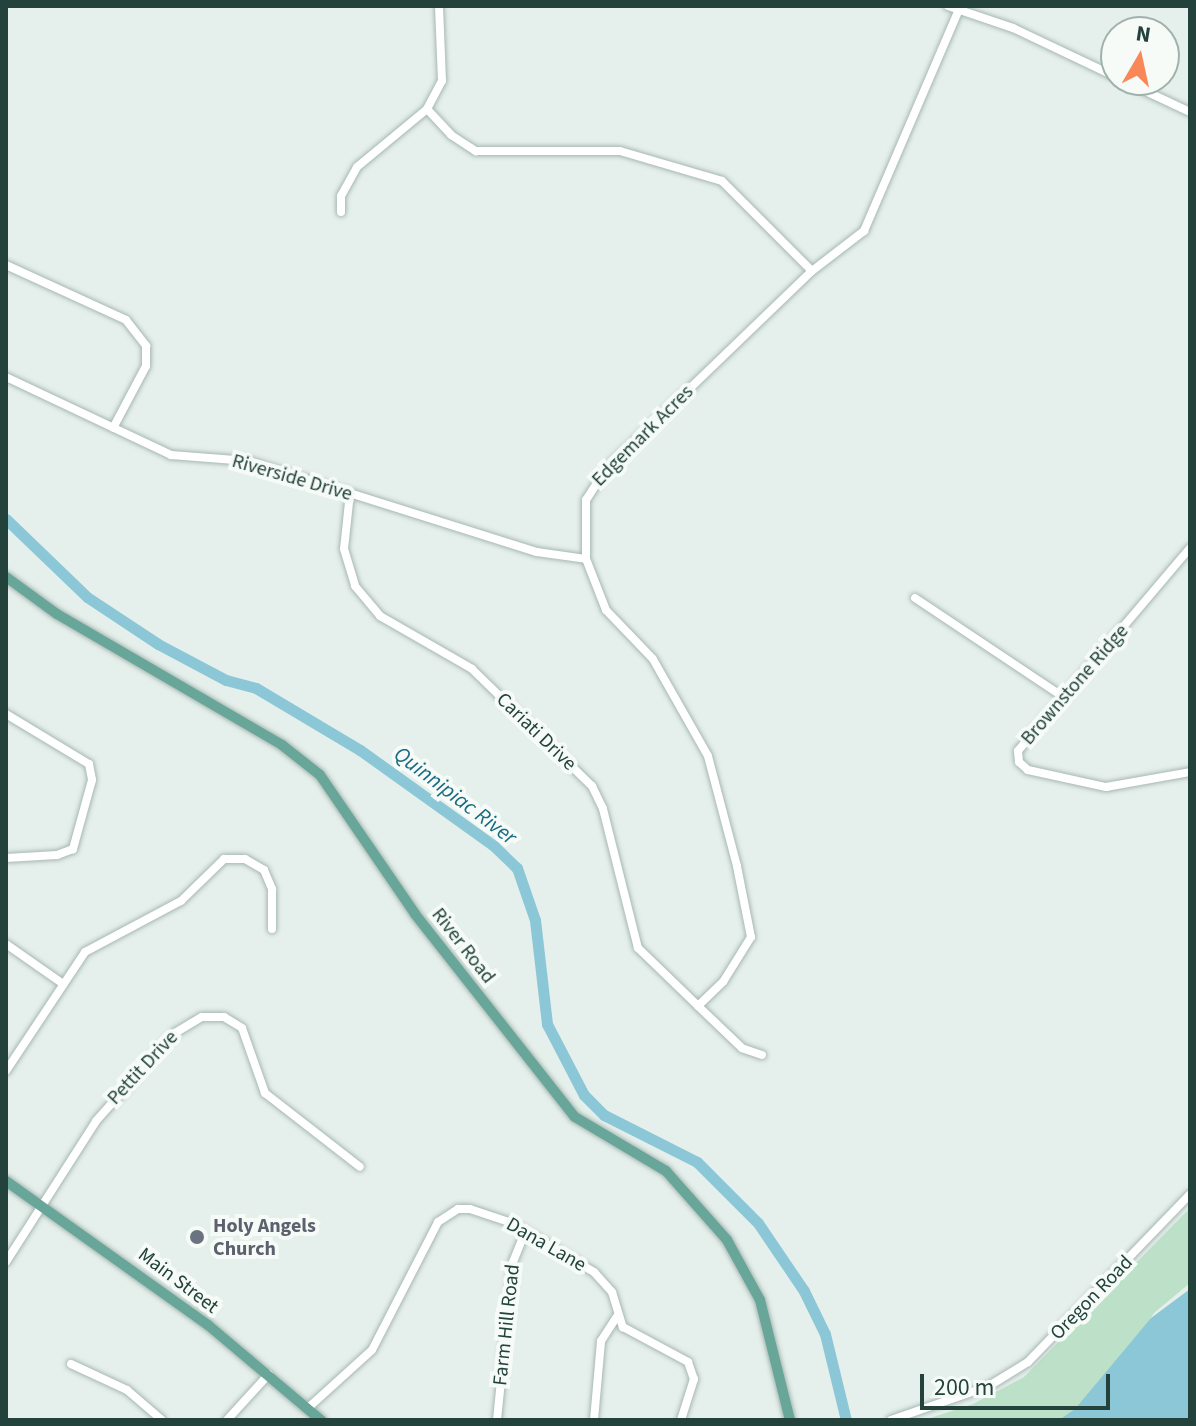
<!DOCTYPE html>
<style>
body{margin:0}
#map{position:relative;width:1196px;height:1426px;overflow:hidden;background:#e5efeb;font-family:"Source Sans 3",sans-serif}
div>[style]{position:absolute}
.green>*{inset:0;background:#bde1c8}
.water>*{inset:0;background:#8bc7d6}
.river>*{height:11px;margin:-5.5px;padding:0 5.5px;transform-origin:5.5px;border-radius:5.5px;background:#8bc7d6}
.roads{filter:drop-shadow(0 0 2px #a7b8b3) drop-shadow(0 0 2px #a7b8b3)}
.minor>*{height:8px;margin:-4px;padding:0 4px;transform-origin:4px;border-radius:4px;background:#fff}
.major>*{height:10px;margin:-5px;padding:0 5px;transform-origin:5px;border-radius:5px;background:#67a699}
.dots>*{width:22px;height:22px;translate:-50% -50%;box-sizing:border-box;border:4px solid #f6fbf8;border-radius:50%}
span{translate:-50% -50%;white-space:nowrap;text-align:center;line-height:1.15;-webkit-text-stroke:8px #f6fbf8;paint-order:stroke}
.street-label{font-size:20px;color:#22423b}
.worship-label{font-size:20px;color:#5b616d;font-weight:700}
.left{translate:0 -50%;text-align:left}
.water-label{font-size:22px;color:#186b82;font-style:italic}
.frame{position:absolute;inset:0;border:8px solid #22423b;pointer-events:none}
.north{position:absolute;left:1100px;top:16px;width:80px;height:80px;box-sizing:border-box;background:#f6fbf8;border:2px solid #a1b1ac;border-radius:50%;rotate:9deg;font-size:22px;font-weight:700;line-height:32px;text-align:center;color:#22423b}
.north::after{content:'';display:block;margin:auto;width:28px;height:36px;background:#f98859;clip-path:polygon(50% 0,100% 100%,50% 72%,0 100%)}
.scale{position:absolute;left:920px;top:1374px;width:190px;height:36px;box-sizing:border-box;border:4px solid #22423b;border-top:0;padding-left:10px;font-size:24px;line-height:28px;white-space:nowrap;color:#22423b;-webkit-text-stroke:6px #f6fbf8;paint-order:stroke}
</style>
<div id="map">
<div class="green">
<div style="clip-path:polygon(1190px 1208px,1190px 1283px,1154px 1313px,1128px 1354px,1080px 1405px,1062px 1420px,924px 1420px,973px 1404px,1024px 1377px)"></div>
</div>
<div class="water">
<div style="clip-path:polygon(1190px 1289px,1190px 1420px,1059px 1420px,1075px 1409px,1151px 1318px)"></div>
</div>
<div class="river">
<div style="left:6px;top:519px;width:112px;rotate:43.9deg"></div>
<div style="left:87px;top:597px;width:85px;rotate:33.5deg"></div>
<div style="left:158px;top:644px;width:77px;rotate:27.9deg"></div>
<div style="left:226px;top:680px;width:31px;rotate:15deg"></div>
<div style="left:256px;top:688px;width:121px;rotate:30.8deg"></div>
<div style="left:360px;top:750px;width:165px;rotate:35.6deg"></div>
<div style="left:494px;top:846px;width:32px;rotate:44deg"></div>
<div style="left:517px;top:868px;width:55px;rotate:70.9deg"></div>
<div style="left:535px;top:920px;width:105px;rotate:83.4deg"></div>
<div style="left:547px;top:1024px;width:80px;rotate:62.5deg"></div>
<div style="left:584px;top:1095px;width:28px;rotate:45deg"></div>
<div style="left:604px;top:1115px;width:104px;rotate:26.8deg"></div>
<div style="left:697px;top:1162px;width:86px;rotate:45deg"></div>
<div style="left:758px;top:1223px;width:82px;rotate:55.9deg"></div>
<div style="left:804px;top:1291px;width:48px;rotate:64deg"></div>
<div style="left:825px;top:1334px;width:89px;rotate:76.3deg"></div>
</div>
<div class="roads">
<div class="minor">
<div style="left:948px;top:6px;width:69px;rotate:18.7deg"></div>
<div style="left:1013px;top:28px;width:114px;rotate:25.4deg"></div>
<div style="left:1122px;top:80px;width:75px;rotate:25.2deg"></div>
<div style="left:427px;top:109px;width:35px;rotate:47deg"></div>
<div style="left:451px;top:135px;width:30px;rotate:33deg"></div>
<div style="left:476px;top:151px;width:144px"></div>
<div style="left:620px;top:151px;width:106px;rotate:16.4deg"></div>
<div style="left:722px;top:181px;width:127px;rotate:45deg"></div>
<div style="left:341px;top:212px;width:16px;rotate:-90deg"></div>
<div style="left:341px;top:196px;width:33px;rotate:-61deg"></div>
<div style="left:357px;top:167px;width:91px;rotate:-39.6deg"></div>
<div style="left:427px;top:109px;width:32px;rotate:-62deg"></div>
<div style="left:442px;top:81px;width:75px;rotate:-92.3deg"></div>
<div style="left:6px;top:265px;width:132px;rotate:24.6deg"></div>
<div style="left:126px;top:320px;width:33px;rotate:52deg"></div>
<div style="left:146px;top:346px;width:20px;rotate:90deg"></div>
<div style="left:146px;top:366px;width:70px;rotate:118deg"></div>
<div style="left:6px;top:377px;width:183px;rotate:25.3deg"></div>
<div style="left:171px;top:455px;width:77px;rotate:4.5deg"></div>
<div style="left:248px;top:461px;width:303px;rotate:17.5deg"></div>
<div style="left:537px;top:552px;width:49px;rotate:8.1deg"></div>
<div style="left:350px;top:493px;width:56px;rotate:96.1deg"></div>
<div style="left:344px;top:549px;width:39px;rotate:73deg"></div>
<div style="left:355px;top:586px;width:39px;rotate:50deg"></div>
<div style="left:380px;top:616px;width:106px;rotate:29.9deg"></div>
<div style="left:472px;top:669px;width:168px;rotate:44.3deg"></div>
<div style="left:592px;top:786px;width:25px;rotate:64deg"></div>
<div style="left:603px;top:809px;width:143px;rotate:75.9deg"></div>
<div style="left:638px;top:948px;width:83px;rotate:44deg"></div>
<div style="left:1190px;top:548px;width:266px;rotate:130.3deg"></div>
<div style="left:1018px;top:751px;width:11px;rotate:85deg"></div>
<div style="left:1019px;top:762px;width:12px;rotate:42deg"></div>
<div style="left:1028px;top:770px;width:80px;rotate:12.3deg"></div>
<div style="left:1106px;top:787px;width:85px;rotate:-10.1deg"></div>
<div style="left:915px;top:598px;width:177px;rotate:33.7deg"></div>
<div style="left:6px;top:714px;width:97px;rotate:31.1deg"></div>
<div style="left:89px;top:764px;width:16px;rotate:79deg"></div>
<div style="left:92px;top:780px;width:72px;rotate:105.4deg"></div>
<div style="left:73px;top:849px;width:17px;rotate:159deg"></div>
<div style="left:57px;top:855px;width:51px;rotate:176.6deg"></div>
<div style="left:6px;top:944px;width:68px;rotate:34.9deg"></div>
<div style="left:762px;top:1055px;width:21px;rotate:-161deg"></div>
<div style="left:742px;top:1048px;width:61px;rotate:-136.3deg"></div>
<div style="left:698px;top:1006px;width:35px;rotate:-44deg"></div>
<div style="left:723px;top:982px;width:53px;rotate:-58.1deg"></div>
<div style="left:751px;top:937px;width:72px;rotate:-101.2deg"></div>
<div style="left:737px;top:866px;width:114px;rotate:-104.8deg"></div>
<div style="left:708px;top:756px;width:112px;rotate:-119.6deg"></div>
<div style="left:653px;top:659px;width:68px;rotate:-133.8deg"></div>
<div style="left:606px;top:610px;width:55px;rotate:-111.4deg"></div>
<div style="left:586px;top:559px;width:59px;rotate:-90deg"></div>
<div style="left:586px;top:500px;width:38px;rotate:-57deg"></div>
<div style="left:607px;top:468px;width:284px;rotate:-43.9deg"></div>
<div style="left:812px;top:271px;width:66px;rotate:-37.6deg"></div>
<div style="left:864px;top:231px;width:241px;rotate:-66.8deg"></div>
<div style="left:6px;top:1071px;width:143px;rotate:-56.4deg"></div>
<div style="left:85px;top:952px;width:109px;rotate:-28deg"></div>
<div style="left:181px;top:901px;width:60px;rotate:-44.3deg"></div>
<div style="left:224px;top:859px;width:21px"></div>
<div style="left:245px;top:859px;width:22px;rotate:30deg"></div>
<div style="left:264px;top:870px;width:21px;rotate:67deg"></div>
<div style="left:272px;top:889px;width:40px;rotate:90deg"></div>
<div style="left:6px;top:1262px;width:167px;rotate:-57.4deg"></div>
<div style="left:96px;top:1121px;width:118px;rotate:-48.1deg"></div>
<div style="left:175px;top:1033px;width:31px;rotate:-31deg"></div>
<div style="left:202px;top:1017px;width:22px"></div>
<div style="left:224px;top:1017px;width:21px;rotate:31deg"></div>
<div style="left:242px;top:1028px;width:69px;rotate:70.5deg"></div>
<div style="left:265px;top:1093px;width:120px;rotate:37.9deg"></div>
<div style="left:71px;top:1364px;width:62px;rotate:24.9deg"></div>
<div style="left:127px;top:1390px;width:46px;rotate:40.6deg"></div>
<div style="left:308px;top:1408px;width:86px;rotate:-42.2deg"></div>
<div style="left:372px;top:1350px;width:144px;rotate:-62.7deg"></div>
<div style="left:438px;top:1222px;width:24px;rotate:-33deg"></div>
<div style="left:458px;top:1209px;width:12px"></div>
<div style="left:470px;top:1209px;width:41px;rotate:18.4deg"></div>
<div style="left:509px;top:1222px;width:99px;rotate:30.5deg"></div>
<div style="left:594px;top:1272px;width:27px;rotate:48deg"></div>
<div style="left:612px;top:1292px;width:37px;rotate:73deg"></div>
<div style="left:623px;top:1327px;width:74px;rotate:28.3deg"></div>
<div style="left:688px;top:1362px;width:18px;rotate:71deg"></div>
<div style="left:694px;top:1379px;width:43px;rotate:107.6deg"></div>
<div style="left:227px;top:1420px;width:62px;rotate:-47.6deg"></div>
<div style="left:497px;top:1420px;width:159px;rotate:-84.2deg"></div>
<div style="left:513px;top:1262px;width:32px;rotate:-68deg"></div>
<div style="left:594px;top:1420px;width:79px;rotate:-84.9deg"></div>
<div style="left:601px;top:1341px;width:30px;rotate:-57deg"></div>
<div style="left:891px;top:1420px;width:104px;rotate:-19.1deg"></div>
<div style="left:989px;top:1386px;width:46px;rotate:-31.6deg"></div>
<div style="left:1028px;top:1362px;width:233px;rotate:-46deg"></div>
</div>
<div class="major">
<div style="left:6px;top:577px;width:63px;rotate:36deg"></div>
<div style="left:57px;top:614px;width:260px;rotate:30.2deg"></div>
<div style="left:282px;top:745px;width:48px;rotate:38.3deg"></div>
<div style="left:320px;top:775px;width:168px;rotate:55.6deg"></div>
<div style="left:415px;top:914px;width:258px;rotate:51.8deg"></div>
<div style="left:575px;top:1117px;width:106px;rotate:30.7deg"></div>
<div style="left:666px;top:1171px;width:92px;rotate:48.5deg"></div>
<div style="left:727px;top:1240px;width:68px;rotate:61.2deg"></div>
<div style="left:760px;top:1300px;width:124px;rotate:76deg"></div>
<div style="left:6px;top:1181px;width:248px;rotate:35.5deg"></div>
<div style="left:208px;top:1325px;width:148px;rotate:40.1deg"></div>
</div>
</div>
<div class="dots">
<div style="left:197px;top:1237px;background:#6b7280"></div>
</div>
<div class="street-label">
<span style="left:643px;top:436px;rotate:-45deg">Edgemark Acres</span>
<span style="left:292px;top:478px;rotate:16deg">Riverside Drive</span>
<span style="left:1075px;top:685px;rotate:-49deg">Brownstone Ridge</span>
<span style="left:536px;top:732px;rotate:44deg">Cariati Drive</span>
<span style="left:463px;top:946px;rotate:52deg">River Road</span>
<span style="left:143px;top:1068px;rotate:-47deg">Pettit Drive</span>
<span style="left:546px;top:1245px;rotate:30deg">Dana Lane</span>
<span style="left:178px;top:1281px;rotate:37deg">Main Street</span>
<span style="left:1092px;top:1298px;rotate:-46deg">Oregon Road</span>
<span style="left:507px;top:1325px;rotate:-84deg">Farm Hill Road</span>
</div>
<div class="worship-label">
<span class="left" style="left:213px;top:1238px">Holy Angels<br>Church</span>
</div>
<div class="water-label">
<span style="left:455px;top:796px;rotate:37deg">Quinnipiac River</span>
</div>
<div class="frame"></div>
<div class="north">N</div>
<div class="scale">200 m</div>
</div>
